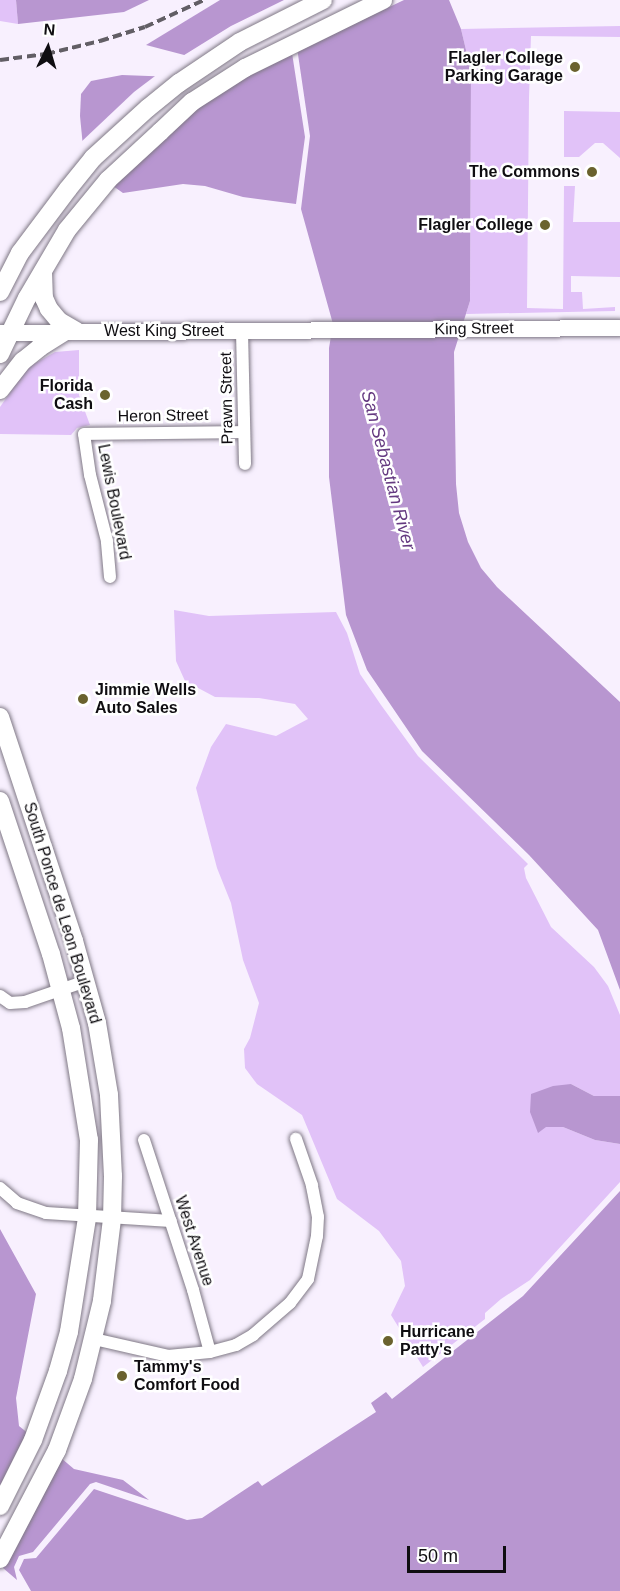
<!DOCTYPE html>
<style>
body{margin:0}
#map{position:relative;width:620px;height:1591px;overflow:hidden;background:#f8f0fe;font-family:Arial,sans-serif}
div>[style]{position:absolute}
.green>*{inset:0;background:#e1c2f8}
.water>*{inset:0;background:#b896d0}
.pier>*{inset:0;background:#f8f0fe}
.roads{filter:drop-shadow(0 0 2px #7f7885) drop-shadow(0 0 2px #7f7885)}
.minor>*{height:12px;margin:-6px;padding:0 6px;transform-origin:6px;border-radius:6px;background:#fff}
.major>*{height:16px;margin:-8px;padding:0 8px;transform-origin:8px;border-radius:8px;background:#fff}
.highway>*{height:18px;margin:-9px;padding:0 9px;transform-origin:9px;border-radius:9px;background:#fff}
.rail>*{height:4px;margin-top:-2px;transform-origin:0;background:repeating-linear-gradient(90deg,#625e65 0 9px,transparent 0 13.5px)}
.dots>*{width:16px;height:16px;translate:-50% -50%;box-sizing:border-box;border:3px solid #fff;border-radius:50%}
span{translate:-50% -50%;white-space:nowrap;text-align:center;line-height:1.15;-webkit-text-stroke:5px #fff;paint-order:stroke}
.poi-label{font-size:16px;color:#0f0d11;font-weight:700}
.right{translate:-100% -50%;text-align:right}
.left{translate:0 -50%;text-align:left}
.street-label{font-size:16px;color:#0f0d11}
.water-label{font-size:18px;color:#653a81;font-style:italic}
.north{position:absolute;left:18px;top:18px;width:60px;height:60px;-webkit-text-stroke:4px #fff;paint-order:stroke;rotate:5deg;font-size:16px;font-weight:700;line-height:24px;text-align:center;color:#0f0d11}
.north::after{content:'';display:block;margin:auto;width:21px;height:27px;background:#0f0d11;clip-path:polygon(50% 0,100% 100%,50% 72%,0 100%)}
.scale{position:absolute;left:407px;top:1546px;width:99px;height:27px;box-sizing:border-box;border:3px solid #0f0d11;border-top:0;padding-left:8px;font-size:18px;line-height:21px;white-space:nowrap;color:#0f0d11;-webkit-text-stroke:4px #fff;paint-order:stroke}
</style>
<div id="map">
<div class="green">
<div style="clip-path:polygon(0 0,16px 0,18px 24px,0 21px)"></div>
<div style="clip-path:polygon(620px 26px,620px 37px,531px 36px,529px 98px,527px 308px,563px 309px,564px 186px,575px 186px,573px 222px,620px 222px,620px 277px,571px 276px,571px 292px,582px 292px,583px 309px,615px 307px,615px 311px,466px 314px,470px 301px,471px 71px,461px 29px)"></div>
<div style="clip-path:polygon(564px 111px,620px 112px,620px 158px,603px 143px,595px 143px,579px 157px,564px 157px)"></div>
<div style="clip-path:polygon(79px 350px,79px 395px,90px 425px,77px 428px,71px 435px,0 434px,0 407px,27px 368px,55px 352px)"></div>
<div style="clip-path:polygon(174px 610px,209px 616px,336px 612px,347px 633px,360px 674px,381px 705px,418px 756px,528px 864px,524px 868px,526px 878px,551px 927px,594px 967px,608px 986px,620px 1015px,620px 1096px,594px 1096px,571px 1084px,546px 1127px,563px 1127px,595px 1140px,620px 1144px,620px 1182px,530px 1280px,501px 1299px,485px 1313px,485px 1319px,423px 1367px,391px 1315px,405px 1286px,401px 1261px,379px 1231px,337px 1199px,302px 1115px,257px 1084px,245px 1068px,244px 1049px,250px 1038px,259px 1003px,243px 960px,231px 903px,217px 868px,196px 788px,211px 747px,226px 724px,276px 736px,308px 719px,295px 704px,259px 698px,215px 697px,185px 681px,176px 661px)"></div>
</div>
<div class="water">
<div style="clip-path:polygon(16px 0,149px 0,124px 12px,18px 24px)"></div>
<div style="clip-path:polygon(220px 0,285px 0,188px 56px,146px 45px)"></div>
<div style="clip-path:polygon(290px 0,449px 0,461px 29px,471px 71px,470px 301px,454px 352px,456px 484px,459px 513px,468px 542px,481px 568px,497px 587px,620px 702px,620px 990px,598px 930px,529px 855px,422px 751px,367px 670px,346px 615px,329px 477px,329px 348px,333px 324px,301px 209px,310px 136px)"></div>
<div style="clip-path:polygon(292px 53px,305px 137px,296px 204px,243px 197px,205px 186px,183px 184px,123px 193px,113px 186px,196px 109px,247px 75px)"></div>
<div style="clip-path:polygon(122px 75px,175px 77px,84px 157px,80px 116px,81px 94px,91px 81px)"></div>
<div style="clip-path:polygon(571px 1084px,594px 1096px,620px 1096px,620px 1144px,595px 1140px,563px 1127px,546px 1127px,538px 1133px,530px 1112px,531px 1094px,553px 1086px)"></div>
<div style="clip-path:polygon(620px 1191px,620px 1591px,31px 1591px,19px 1570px,24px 1559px,36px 1558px,94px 1489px,187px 1520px,202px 1518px,258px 1481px,262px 1486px,376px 1412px,371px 1403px,386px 1392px,392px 1399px,523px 1296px)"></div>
<div style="clip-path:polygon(0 1229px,36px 1294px,16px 1398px,19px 1426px,29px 1434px,0 1492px)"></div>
<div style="clip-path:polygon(61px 1458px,74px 1469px,123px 1480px,149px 1500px,96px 1482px,90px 1484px,33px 1552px,19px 1556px,14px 1567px,17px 1580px,3px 1568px)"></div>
</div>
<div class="pier">
<div style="clip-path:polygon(284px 0,404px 0,255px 71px,194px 106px,246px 72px,295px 51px,289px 11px,191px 66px,186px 58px,181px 57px,231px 26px)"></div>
<div style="clip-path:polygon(159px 73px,176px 75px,82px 159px,80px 143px,134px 92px)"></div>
</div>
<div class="roads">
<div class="minor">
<div style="left:242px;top:331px;width:133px;rotate:88.7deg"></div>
<div style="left:110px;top:577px;width:36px;rotate:-95deg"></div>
<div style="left:107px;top:541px;width:68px;rotate:-104.4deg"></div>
<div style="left:90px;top:475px;width:41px;rotate:-98.3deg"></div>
<div style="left:84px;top:434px;width:159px;rotate:-0.7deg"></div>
<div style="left:0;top:996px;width:12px;rotate:35deg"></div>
<div style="left:10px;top:1003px;width:15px;rotate:-4deg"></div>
<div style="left:25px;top:1002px;width:65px;rotate:-19deg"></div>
<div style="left:144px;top:1140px;width:158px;rotate:71.9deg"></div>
<div style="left:193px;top:1290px;width:64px;rotate:74.7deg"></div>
<div style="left:0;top:1188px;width:23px;rotate:41deg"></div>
<div style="left:17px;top:1203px;width:31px;rotate:19deg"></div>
<div style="left:46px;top:1213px;width:125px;rotate:3.7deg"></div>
<div style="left:94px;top:1339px;width:76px;rotate:12.9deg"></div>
<div style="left:168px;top:1356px;width:42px;rotate:-5.4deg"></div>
<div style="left:210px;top:1352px;width:27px;rotate:-15deg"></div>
<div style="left:236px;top:1345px;width:20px;rotate:-30deg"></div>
<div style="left:253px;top:1335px;width:49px;rotate:-40.9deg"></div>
<div style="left:290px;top:1303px;width:30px;rotate:-53deg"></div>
<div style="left:308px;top:1279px;width:44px;rotate:-78.2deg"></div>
<div style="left:317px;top:1236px;width:19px;rotate:-87deg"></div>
<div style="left:318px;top:1217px;width:33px;rotate:-101deg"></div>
<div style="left:312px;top:1185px;width:49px;rotate:-109.2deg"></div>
</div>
<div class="major">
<div style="left:0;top:333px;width:620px;rotate:-0.46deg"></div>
</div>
<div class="highway">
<div style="left:43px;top:272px;width:26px;rotate:88deg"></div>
<div style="left:44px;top:298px;width:12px;rotate:66deg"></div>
<div style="left:49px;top:309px;width:16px;rotate:50deg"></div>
<div style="left:59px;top:321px;width:20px;rotate:30deg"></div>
<div style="left:0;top:292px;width:44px;rotate:-62.9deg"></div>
<div style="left:20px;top:253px;width:80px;rotate:-53.1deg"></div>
<div style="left:68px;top:189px;width:40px;rotate:-51deg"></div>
<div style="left:93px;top:158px;width:74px;rotate:-42.3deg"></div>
<div style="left:148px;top:108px;width:40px;rotate:-39deg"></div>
<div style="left:179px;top:83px;width:73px;rotate:-33.9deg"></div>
<div style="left:240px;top:42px;width:93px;rotate:-26.8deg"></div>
<div style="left:0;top:354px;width:62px;rotate:-64.3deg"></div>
<div style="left:27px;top:298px;width:79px;rotate:-59.5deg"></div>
<div style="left:67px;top:230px;width:65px;rotate:-50.6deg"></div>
<div style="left:108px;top:180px;width:71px;rotate:-42.7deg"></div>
<div style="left:160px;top:132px;width:44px;rotate:-43.2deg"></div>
<div style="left:192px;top:102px;width:63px;rotate:-32.7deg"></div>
<div style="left:245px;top:68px;width:154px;rotate:-26.2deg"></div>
<div style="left:0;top:390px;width:37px;rotate:-52deg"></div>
<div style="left:23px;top:361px;width:22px;rotate:-39deg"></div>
<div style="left:40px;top:347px;width:31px;rotate:-32deg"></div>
<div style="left:0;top:717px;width:236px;rotate:71.7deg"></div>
<div style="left:74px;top:941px;width:85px;rotate:74.3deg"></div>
<div style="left:97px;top:1023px;width:73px;rotate:80.5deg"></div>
<div style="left:109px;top:1095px;width:81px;rotate:87.2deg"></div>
<div style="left:113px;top:1176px;width:43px;rotate:91.3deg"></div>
<div style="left:112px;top:1219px;width:83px;rotate:97deg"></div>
<div style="left:102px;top:1301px;width:80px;rotate:103.7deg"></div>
<div style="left:83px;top:1379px;width:76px;rotate:110.1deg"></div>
<div style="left:57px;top:1450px;width:123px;rotate:117.6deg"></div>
<div style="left:0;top:801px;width:161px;rotate:71.6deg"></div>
<div style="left:51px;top:954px;width:77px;rotate:74.9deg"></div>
<div style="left:71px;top:1028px;width:113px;rotate:80.9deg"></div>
<div style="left:89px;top:1140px;width:78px;rotate:91.5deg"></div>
<div style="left:87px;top:1218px;width:115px;rotate:99deg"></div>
<div style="left:69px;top:1332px;width:41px;rotate:105.8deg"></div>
<div style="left:58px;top:1371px;width:73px;rotate:109.9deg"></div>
<div style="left:33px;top:1440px;width:74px;rotate:116.6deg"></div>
</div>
</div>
<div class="rail">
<div style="left:0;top:60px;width:46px;rotate:-7.4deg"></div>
<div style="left:46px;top:54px;width:56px;rotate:-13.5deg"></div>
<div style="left:100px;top:41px;width:47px;rotate:-17.3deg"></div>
<div style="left:145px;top:27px;width:65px;rotate:-24.6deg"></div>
</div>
<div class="dots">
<div style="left:575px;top:67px;background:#6a622e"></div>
<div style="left:592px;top:172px;background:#6a622e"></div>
<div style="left:545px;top:225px;background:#6a622e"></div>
<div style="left:105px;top:395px;background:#6a622e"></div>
<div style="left:83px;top:699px;background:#6a622e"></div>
<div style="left:388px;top:1341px;background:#6a622e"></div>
<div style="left:122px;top:1376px;background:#6a622e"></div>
</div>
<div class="poi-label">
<span class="right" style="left:563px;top:67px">Flagler College<br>Parking Garage</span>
<span class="right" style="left:580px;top:172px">The Commons</span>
<span class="right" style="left:533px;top:225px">Flagler College</span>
<span class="right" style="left:93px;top:395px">Florida<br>Cash</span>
<span class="left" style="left:95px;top:699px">Jimmie Wells<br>Auto Sales</span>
<span class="left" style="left:400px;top:1341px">Hurricane<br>Patty's</span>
<span class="left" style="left:134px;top:1376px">Tammy's<br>Comfort Food</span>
</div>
<div class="street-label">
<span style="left:474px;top:329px;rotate:-1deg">King Street</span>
<span style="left:164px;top:331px">West King Street</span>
<span style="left:227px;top:398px;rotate:-91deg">Prawn Street</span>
<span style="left:163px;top:416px;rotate:-1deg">Heron Street</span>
<span style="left:114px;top:502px;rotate:79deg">Lewis Boulevard</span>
<span style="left:62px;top:913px;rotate:73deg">South Ponce de Leon Boulevard</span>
<span style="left:194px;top:1241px;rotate:72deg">West Avenue</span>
</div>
<div class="water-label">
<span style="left:388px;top:470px;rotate:75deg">San Sebastian River</span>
</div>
<div class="north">N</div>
<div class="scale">50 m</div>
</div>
